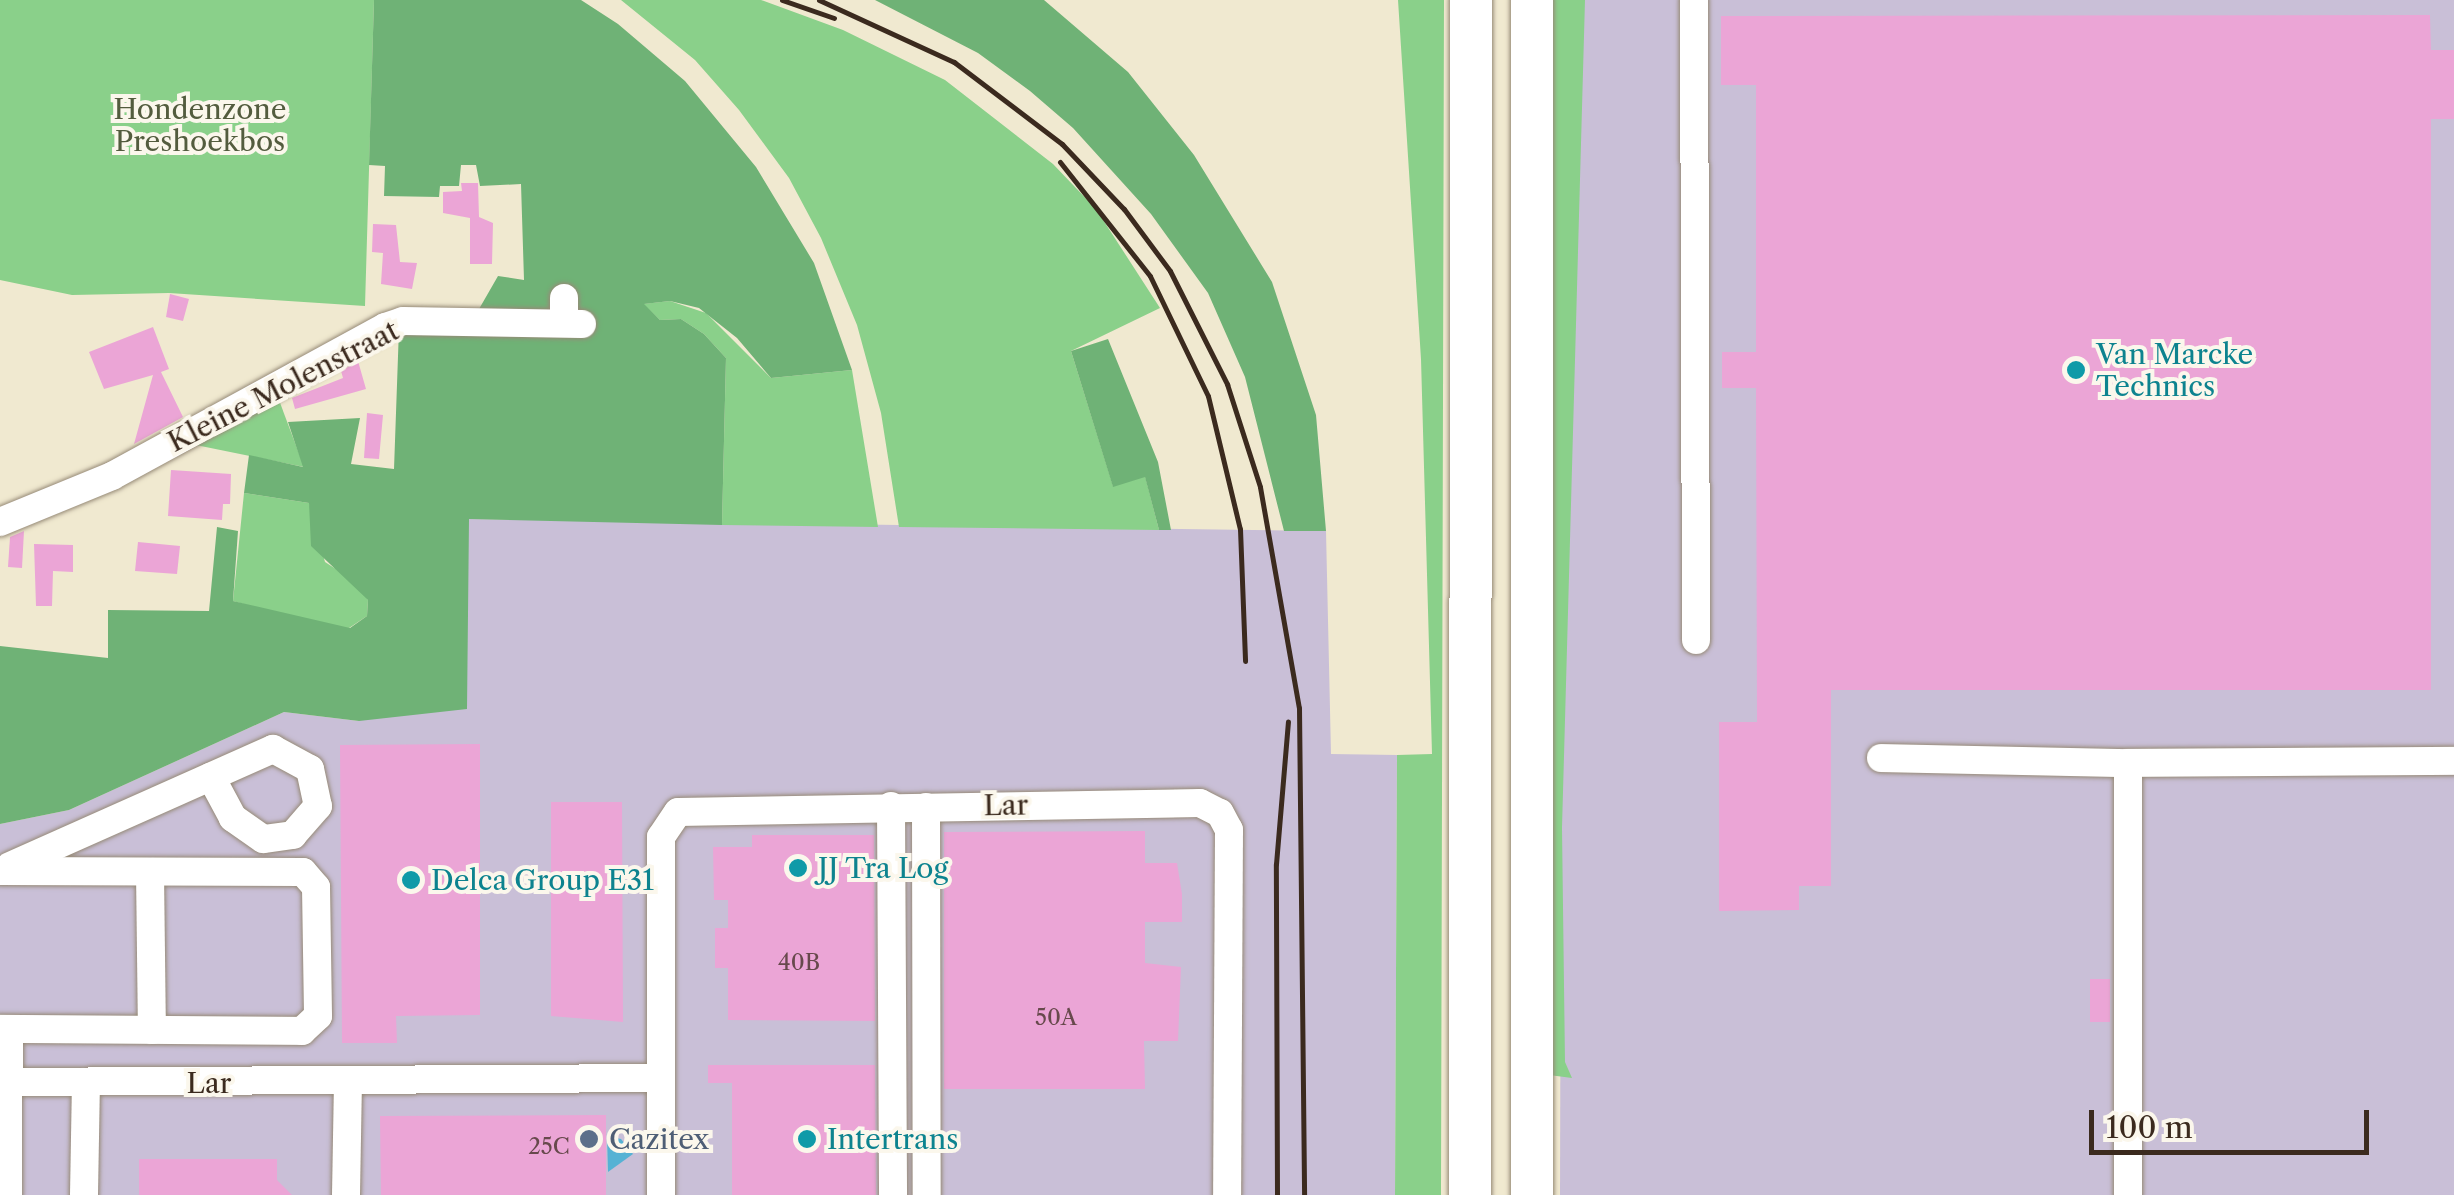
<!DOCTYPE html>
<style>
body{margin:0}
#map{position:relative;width:2454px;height:1195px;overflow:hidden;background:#f0e9d0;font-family:"Libre Caslon Text",serif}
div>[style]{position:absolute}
.industrial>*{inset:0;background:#c9bfd7}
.green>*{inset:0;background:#8ad08a}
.forest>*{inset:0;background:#6fb276}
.water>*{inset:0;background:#56b2d4}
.building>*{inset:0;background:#eba5d6}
.roads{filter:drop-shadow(0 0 2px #968a77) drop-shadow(0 0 2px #968a77)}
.minor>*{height:28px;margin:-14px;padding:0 14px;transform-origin:14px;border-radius:14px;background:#fff}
.highway>*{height:42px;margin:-21px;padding:0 21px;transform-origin:21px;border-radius:21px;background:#fff}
.rail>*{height:5px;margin:-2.5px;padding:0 2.5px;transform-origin:2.5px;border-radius:2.5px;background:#3b2a1e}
.dots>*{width:28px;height:28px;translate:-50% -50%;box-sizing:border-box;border:5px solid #fbf7ec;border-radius:50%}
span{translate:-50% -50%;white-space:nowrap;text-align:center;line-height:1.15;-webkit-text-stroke:8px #fbf7ec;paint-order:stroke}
.number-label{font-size:22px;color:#67494c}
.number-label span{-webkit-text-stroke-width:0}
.park-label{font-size:28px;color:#535c3e}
.culture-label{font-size:28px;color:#0d838f}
.left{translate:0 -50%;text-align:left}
.street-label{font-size:28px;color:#3b2a1e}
.service-label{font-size:28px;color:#4e5e75}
.scale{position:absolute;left:2089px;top:1110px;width:280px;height:45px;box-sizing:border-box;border:5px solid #3b2a1e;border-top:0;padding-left:12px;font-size:30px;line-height:35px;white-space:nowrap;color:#3b2a1e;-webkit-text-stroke:8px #fbf7ec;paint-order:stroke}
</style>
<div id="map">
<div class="industrial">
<div style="clip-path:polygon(1563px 0,2454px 0,2454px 1195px,1560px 1195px)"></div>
<div style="clip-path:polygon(469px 519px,1326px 531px,1331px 754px,1397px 755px,1395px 1195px,0 1195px,0 824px,69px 810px,284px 712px,359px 721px)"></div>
</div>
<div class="green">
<div style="clip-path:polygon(0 0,374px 0,365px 306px,169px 293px,72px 295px,0 280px)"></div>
<div style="clip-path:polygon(621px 0,761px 0,843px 30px,945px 80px,1053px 164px,1096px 209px,1160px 308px,1071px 351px,1113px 486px,1145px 476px,1159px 530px,899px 527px,881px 413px,857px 325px,821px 238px,789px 178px,739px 110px,695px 60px)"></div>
<div style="clip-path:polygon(1398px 0,1444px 0,1441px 1195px,1395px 1195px,1397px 755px,1432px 754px,1421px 359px)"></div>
<div style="clip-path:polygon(1548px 0,1585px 0,1562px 828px,1565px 1062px,1572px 1078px,1549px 1075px)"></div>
<div style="clip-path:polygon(670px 301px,706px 313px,771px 378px,852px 370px,878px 527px,722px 525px,726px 358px,704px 334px,681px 319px,660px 320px,643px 304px)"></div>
<div style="clip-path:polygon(276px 392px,304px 467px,186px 443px)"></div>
<div style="clip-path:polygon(244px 493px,309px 503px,325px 562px,356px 582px,368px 600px,367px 616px,349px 628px,334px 629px,233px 601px)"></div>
</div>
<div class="forest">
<div style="clip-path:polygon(374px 0,581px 0,618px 24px,685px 81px,756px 167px,814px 263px,852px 370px,771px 378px,737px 338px,699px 308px,670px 301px,644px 304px,660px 320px,681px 319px,704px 334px,726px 358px,722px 525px,469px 519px,467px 709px,359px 721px,284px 712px,69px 810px,0 824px,0 646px,108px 658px,108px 610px,209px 611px,217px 527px,238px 531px,233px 601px,350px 628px,367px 616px,368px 600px,311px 546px,309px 503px,244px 493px,249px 455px,303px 467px,288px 422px,360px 418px,351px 464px,394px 469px,399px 328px,554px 311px,475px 316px,498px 276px,524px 280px,521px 184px,480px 186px,476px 165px,461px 165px,459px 186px,440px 186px,439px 197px,384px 196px,385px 166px,369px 165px)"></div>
<div style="clip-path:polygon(875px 0,1044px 0,1128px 72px,1194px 155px,1272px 282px,1316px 415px,1326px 531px,1284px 531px,1245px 377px,1208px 293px,1151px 214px,1073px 128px,1030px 91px,978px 53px)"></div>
<div style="clip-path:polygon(1108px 339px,1158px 462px,1171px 530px,1159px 530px,1145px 477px,1113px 487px,1071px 351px)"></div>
</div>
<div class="water">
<div style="clip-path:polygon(607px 1136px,621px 1139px,633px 1154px,608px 1172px)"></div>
</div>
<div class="building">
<div style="clip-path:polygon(2430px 15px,2431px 50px,2454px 50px,2454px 119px,2431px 119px,2431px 690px,1831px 690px,1831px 886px,1799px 886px,1799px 910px,1719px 911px,1719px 722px,1757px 722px,1756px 388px,1722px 388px,1722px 352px,1756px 352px,1756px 85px,1721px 85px,1721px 16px)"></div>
<div style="clip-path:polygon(461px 183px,478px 183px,479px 217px,493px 223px,492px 264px,470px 264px,470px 218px,443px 213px,443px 192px,462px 191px)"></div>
<div style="clip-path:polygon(373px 224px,396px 225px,400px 262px,417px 263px,412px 289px,381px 284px,383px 253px,372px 252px)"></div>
<div style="clip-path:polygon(170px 294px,189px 299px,183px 321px,166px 317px)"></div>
<div style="clip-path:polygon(153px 327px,169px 369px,161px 372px,183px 417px,134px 444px,153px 375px,104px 389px,89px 352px)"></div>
<div style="clip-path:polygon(358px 361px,366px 389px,295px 409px,292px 398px,343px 378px,341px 371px)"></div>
<div style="clip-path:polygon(367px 413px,383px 415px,379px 459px,364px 458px)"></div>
<div style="clip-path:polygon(171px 470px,231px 474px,230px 504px,223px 504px,222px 520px,168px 516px)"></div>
<div style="clip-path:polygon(24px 531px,22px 568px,8px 567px,10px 537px)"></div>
<div style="clip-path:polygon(138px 542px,180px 546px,177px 574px,135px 571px)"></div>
<div style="clip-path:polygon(34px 544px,73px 545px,73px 572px,53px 571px,52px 606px,36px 606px)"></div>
<div style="clip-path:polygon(480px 744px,480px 1015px,396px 1016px,397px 1043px,342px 1043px,340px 745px)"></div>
<div style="clip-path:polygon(551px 802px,622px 802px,623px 1022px,551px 1016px)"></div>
<div style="clip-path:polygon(1145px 831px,1145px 863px,1177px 863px,1182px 894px,1182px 922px,1145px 922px,1145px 963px,1181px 967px,1178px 1041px,1144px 1041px,1145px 1089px,944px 1089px,944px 832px)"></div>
<div style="clip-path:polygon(752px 835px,874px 835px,875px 1021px,728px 1020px,728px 968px,715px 968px,715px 928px,728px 928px,728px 900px,714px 900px,713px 847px,752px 847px)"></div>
<div style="clip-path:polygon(2090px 979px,2110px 979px,2110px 1022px,2090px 1022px)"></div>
<div style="clip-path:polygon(708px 1065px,875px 1065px,876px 1195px,732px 1195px,732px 1083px,708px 1083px)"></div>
<div style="clip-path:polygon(606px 1115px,606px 1195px,381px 1195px,380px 1116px)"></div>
<div style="clip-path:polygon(139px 1159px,277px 1159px,277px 1180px,292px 1195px,139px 1195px)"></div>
</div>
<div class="roads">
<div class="minor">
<div style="left:1694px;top:0;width:640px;rotate:89.82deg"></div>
<div style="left:564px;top:298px;width:25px;rotate:90deg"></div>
<div style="left:0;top:522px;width:121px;rotate:-22.3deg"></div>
<div style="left:112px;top:476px;width:311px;rotate:-28.6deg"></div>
<div style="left:385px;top:327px;width:19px;rotate:-18deg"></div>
<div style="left:403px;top:321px;width:179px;rotate:1deg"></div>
<div style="left:1881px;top:758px;width:247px;rotate:1.2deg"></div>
<div style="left:2128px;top:763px;width:432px;rotate:90deg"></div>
<div style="left:2128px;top:763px;width:326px;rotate:-0.4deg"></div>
<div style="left:891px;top:806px;width:389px;rotate:89.7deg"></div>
<div style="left:926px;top:807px;width:388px;rotate:89.9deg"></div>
<div style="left:10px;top:866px;width:288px;rotate:-24deg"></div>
<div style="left:273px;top:749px;width:42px;rotate:28.4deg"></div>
<div style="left:310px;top:769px;width:38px;rotate:78deg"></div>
<div style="left:318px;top:806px;width:38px;rotate:131deg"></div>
<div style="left:293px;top:835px;width:30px;rotate:172deg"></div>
<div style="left:263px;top:839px;width:37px;rotate:-145deg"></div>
<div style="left:233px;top:818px;width:47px;rotate:-118.2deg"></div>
<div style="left:0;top:871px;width:303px;rotate:0.2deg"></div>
<div style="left:303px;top:872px;width:20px;rotate:49deg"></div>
<div style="left:316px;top:887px;width:129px;rotate:89.1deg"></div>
<div style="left:318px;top:1016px;width:22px;rotate:137deg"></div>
<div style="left:302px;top:1031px;width:302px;rotate:-179.6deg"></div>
<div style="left:150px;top:872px;width:158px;rotate:89.3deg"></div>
<div style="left:8px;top:1082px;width:652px;rotate:-0.35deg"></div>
<div style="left:8px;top:1195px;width:166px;rotate:-89.7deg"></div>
<div style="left:84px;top:1195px;width:113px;rotate:-89deg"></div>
<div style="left:346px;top:1195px;width:112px;rotate:-89deg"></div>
<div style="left:661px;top:1195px;width:358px;rotate:-90deg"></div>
<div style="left:661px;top:837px;width:30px;rotate:-56deg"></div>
<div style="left:678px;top:812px;width:522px;rotate:-0.99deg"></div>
<div style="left:1200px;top:803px;width:22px;rotate:27deg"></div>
<div style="left:1220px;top:813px;width:19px;rotate:62deg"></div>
<div style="left:1229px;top:830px;width:365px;rotate:90.3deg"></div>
</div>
<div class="highway">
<div style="left:1532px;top:0;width:1195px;rotate:90deg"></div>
<div style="left:1470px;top:1195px;width:1195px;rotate:-89.95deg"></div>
</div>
</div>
<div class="rail">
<div style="left:782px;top:0;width:55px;rotate:19.1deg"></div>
<div style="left:819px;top:0;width:149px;rotate:24.7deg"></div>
<div style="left:954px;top:62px;width:136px;rotate:37.2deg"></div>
<div style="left:1062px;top:144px;width:90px;rotate:46.4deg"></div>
<div style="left:1124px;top:209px;width:77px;rotate:53.4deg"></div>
<div style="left:1170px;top:271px;width:127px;rotate:63.2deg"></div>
<div style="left:1227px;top:384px;width:108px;rotate:72.2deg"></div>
<div style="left:1260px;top:487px;width:224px;rotate:80deg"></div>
<div style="left:1299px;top:708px;width:487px;rotate:89.4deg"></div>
<div style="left:1060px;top:162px;width:145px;rotate:51.7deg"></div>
<div style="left:1150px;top:276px;width:133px;rotate:64.2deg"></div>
<div style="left:1208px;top:396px;width:137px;rotate:76.5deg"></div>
<div style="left:1240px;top:529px;width:132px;rotate:87.8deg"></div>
<div style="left:1277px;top:1195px;width:331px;rotate:-90.2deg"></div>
<div style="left:1276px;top:864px;width:143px;rotate:-85.2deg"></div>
</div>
<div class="dots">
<div style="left:2076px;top:370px;background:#0f9aa8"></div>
<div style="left:798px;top:868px;background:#0f9aa8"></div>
<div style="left:411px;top:880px;background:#0f9aa8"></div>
<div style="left:589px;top:1139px;background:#5c6f8a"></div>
<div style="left:807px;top:1139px;background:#0f9aa8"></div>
</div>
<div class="number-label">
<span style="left:799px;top:963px">40B</span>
<span style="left:1056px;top:1018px">50A</span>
<span style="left:549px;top:1147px">25C</span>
</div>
<div class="park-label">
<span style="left:200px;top:125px">Hondenzone<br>Preshoekbos</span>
</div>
<div class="culture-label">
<span class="left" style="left:2096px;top:370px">Van Marcke<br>Technics</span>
<span class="left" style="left:818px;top:868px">JJ Tra Log</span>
<span class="left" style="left:431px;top:880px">Delca Group E31</span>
<span class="left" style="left:827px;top:1139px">Intertrans</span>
</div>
<div class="street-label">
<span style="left:283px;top:386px;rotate:-27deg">Kleine Molenstraat</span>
<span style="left:1006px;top:805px;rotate:-1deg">Lar</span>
<span style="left:209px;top:1083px">Lar</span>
</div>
<div class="service-label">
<span class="left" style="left:609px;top:1139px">Cazitex</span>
</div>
<div class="scale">100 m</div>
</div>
